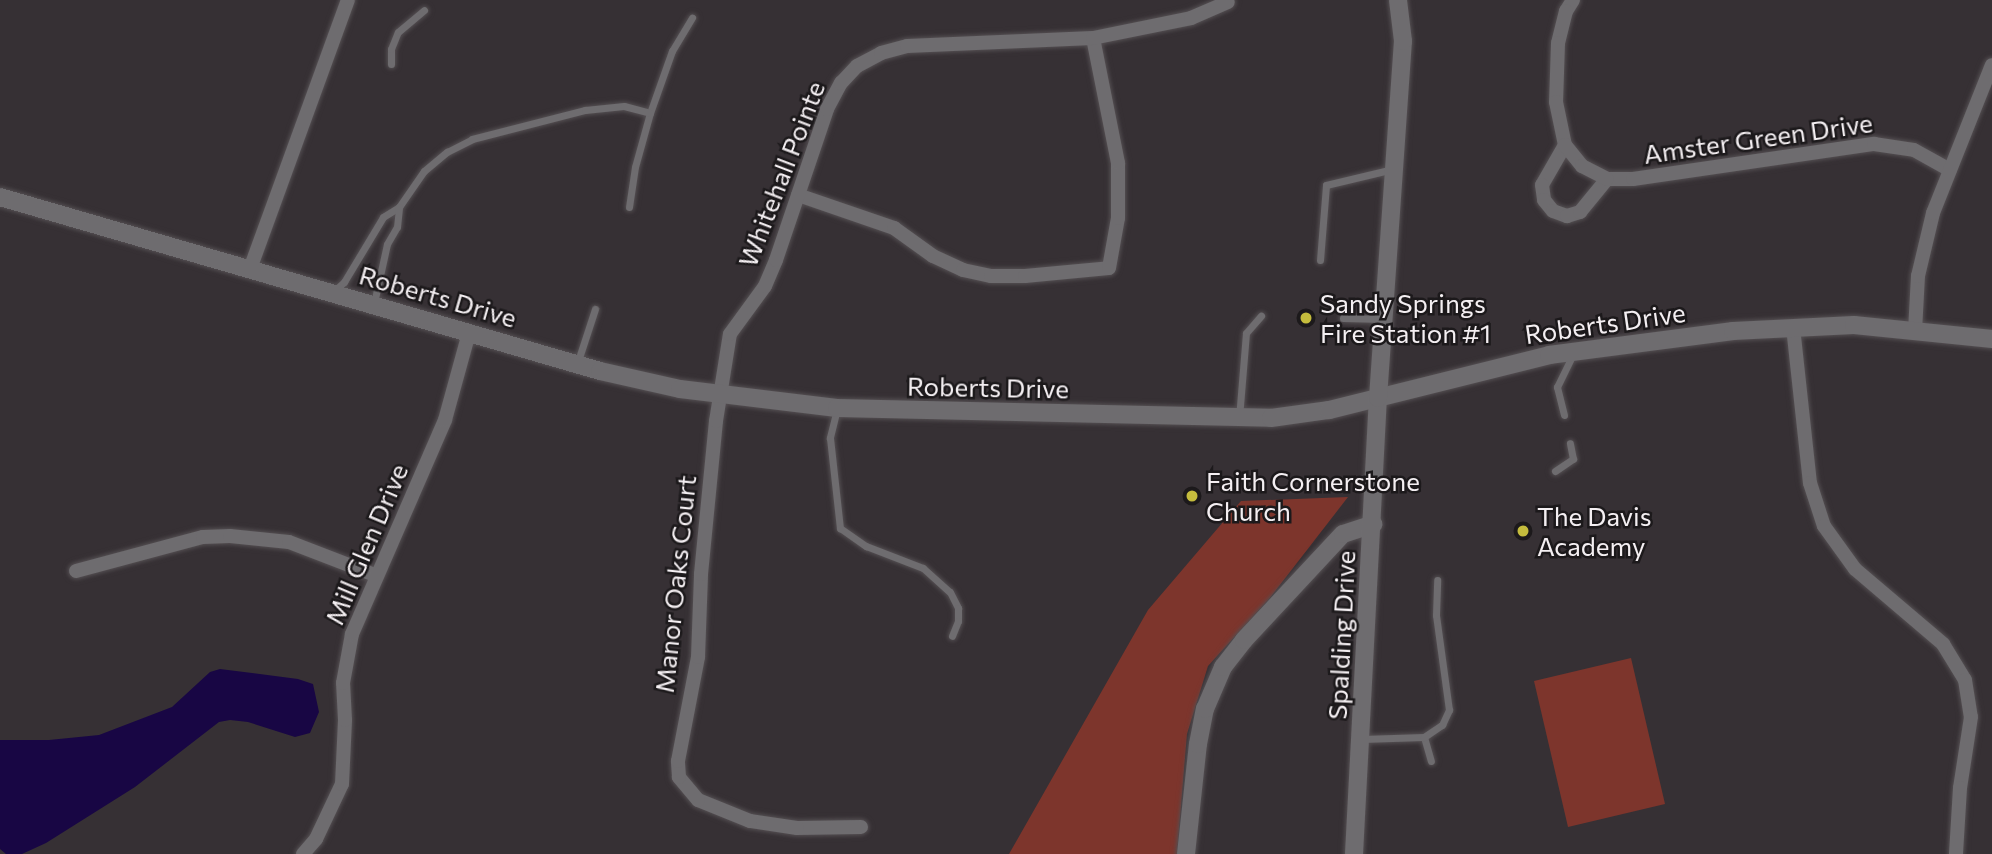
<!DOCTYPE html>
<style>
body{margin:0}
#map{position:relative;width:1992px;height:854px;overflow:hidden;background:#363034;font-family:Commissioner,sans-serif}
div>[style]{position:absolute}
.green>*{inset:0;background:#7d352c}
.water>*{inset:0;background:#180644}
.roads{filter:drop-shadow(0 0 2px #544f52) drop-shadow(0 0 2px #544f52)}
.service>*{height:7px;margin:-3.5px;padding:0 3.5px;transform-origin:3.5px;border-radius:3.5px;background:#6e6c6f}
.minor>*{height:14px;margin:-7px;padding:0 7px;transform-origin:7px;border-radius:7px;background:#6e6c6f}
.tertiary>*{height:18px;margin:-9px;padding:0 9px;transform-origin:9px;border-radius:9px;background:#6e6c6f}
.dots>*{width:19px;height:19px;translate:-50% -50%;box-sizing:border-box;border:4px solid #1c191b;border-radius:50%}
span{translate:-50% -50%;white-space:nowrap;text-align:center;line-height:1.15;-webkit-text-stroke:5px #1c191b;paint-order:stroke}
.street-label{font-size:26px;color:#f4eff2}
.poi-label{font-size:26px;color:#f4eff2}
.left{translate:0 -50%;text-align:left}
</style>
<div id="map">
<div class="green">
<div style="clip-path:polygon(1348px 497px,1269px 599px,1208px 666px,1187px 734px,1177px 854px,1009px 854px,1148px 610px,1241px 501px)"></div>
<div style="clip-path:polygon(1631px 658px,1665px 804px,1568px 827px,1534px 681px)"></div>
</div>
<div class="water">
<div style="clip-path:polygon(220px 669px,298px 679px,313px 684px,319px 712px,310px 733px,295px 737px,248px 722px,230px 720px,219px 722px,135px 787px,46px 843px,22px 854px,6px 854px,0 849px,0 740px,49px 740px,99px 735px,172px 707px,210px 672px)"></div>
</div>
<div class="roads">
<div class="service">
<div style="left:391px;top:64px;width:15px;rotate:-90deg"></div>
<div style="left:391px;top:49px;width:18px;rotate:-68deg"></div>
<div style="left:398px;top:32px;width:34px;rotate:-40deg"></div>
<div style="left:629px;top:207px;width:40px;rotate:-81.5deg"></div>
<div style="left:635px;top:167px;width:56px;rotate:-74.5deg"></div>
<div style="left:650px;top:113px;width:66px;rotate:-70.5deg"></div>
<div style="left:672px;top:51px;width:39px;rotate:-59deg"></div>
<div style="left:1320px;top:260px;width:75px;rotate:-85.4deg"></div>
<div style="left:1326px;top:185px;width:69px;rotate:-13.4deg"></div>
<div style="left:333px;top:292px;width:15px;rotate:-42deg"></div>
<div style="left:344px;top:282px;width:76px;rotate:-59deg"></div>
<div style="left:383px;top:217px;width:19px;rotate:-32deg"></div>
<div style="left:399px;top:207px;width:44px;rotate:-55.2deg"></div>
<div style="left:424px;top:171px;width:30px;rotate:-40deg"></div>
<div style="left:447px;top:152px;width:28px;rotate:-27deg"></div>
<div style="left:472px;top:139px;width:117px;rotate:-14.4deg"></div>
<div style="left:585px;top:110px;width:39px;rotate:-6deg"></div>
<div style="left:624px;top:106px;width:27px;rotate:15deg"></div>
<div style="left:374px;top:303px;width:60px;rotate:-77.6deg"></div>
<div style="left:387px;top:244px;width:20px;rotate:-60deg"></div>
<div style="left:397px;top:227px;width:20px;rotate:-84deg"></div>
<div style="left:1343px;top:318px;width:41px;rotate:1.4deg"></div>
<div style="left:577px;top:364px;width:58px;rotate:-71.9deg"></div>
<div style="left:837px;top:409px;width:30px;rotate:104deg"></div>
<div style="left:830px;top:438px;width:91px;rotate:83.7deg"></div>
<div style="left:840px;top:528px;width:32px;rotate:35deg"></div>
<div style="left:866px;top:546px;width:61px;rotate:21.1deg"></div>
<div style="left:923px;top:568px;width:36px;rotate:42deg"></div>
<div style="left:950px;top:592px;width:18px;rotate:63deg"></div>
<div style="left:958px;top:608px;width:13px;rotate:90deg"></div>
<div style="left:958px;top:621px;width:16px;rotate:112deg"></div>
<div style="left:1564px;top:415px;width:29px;rotate:-104deg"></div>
<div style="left:1557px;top:387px;width:37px;rotate:-64deg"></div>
<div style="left:1239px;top:418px;width:85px;rotate:-85.3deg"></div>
<div style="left:1246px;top:333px;width:23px;rotate:-49deg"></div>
<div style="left:1555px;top:471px;width:22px;rotate:-34deg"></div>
<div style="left:1573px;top:459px;width:16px;rotate:-101deg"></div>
<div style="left:1424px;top:737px;width:25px;rotate:74deg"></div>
<div style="left:1362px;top:739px;width:62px;rotate:-1.8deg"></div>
<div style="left:1424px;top:737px;width:22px;rotate:-34deg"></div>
<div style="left:1442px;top:725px;width:17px;rotate:-65deg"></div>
<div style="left:1449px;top:710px;width:96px;rotate:-97.8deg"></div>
<div style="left:1436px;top:615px;width:35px;rotate:-88deg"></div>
</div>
<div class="minor">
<div style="left:1573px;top:0;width:13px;rotate:122deg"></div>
<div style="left:1566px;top:11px;width:33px;rotate:104deg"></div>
<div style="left:1558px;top:43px;width:59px;rotate:91.9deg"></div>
<div style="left:1556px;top:102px;width:44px;rotate:78.2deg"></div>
<div style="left:1565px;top:145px;width:46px;rotate:119.9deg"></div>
<div style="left:1542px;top:185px;width:15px;rotate:82deg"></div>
<div style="left:1544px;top:200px;width:14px;rotate:51deg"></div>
<div style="left:1553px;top:211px;width:15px;rotate:20deg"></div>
<div style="left:1567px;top:216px;width:14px;rotate:-17deg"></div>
<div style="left:1580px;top:212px;width:43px;rotate:-50.7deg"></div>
<div style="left:1607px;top:179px;width:26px"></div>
<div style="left:1633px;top:179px;width:244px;rotate:-8.3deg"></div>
<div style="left:1874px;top:144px;width:40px;rotate:8.5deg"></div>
<div style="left:1914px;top:150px;width:41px;rotate:29.1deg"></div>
<div style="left:1565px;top:145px;width:27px;rotate:51deg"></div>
<div style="left:1582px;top:166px;width:28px;rotate:27deg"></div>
<div style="left:798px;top:195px;width:102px;rotate:19deg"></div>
<div style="left:894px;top:228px;width:48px;rotate:35.7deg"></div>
<div style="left:933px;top:256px;width:33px;rotate:25deg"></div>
<div style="left:963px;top:270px;width:29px;rotate:12deg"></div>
<div style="left:991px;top:276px;width:34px"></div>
<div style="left:1025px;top:276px;width:84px;rotate:-5.4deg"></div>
<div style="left:1109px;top:268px;width:51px;rotate:-79.8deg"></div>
<div style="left:1118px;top:218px;width:55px;rotate:-90deg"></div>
<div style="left:1118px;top:163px;width:127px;rotate:-101.3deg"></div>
<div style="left:250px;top:269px;width:286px;rotate:-70deg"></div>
<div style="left:1793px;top:327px;width:157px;rotate:83.8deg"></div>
<div style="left:1810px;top:483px;width:45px;rotate:72deg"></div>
<div style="left:1824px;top:526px;width:53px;rotate:54.2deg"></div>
<div style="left:1855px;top:569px;width:116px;rotate:40.4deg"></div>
<div style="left:1943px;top:644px;width:42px;rotate:58.6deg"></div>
<div style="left:1965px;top:680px;width:37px;rotate:81deg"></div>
<div style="left:1971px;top:717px;width:72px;rotate:98.8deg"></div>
<div style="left:1960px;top:788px;width:66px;rotate:93.5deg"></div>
<div style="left:1915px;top:331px;width:55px;rotate:-86.9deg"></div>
<div style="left:1918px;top:276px;width:65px;rotate:-76.6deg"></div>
<div style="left:1933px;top:213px;width:159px;rotate:-68.3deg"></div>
<div style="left:76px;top:571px;width:131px;rotate:-15deg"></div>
<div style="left:203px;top:537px;width:27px;rotate:-2deg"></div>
<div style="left:230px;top:536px;width:59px;rotate:5.8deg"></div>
<div style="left:289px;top:542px;width:94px;rotate:21.1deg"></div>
<div style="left:861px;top:827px;width:64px;rotate:179.1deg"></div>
<div style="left:797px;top:828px;width:48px;rotate:-171.5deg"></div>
<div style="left:750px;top:821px;width:56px;rotate:-158deg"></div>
<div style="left:698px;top:800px;width:30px;rotate:-130deg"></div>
<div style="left:679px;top:777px;width:16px;rotate:-94deg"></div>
<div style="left:678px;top:761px;width:106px;rotate:-79.1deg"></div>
<div style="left:698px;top:657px;width:83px;rotate:-87.9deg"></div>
<div style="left:701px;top:574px;width:154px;rotate:-84.4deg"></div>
<div style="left:716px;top:421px;width:88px;rotate:-80.9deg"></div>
<div style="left:730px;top:334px;width:59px;rotate:-53.9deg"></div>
<div style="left:765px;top:286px;width:28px;rotate:-67deg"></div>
<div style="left:776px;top:260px;width:159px;rotate:-71.3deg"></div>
<div style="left:827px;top:109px;width:30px;rotate:-62deg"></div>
<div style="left:841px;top:83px;width:23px;rotate:-47deg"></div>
<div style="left:857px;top:66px;width:27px;rotate:-28deg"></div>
<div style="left:881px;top:53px;width:27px;rotate:-15deg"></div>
<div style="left:907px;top:46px;width:186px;rotate:-2.5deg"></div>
<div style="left:1093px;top:38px;width:100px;rotate:-11.5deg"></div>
<div style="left:1191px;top:18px;width:40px;rotate:-23.4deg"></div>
<div style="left:303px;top:854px;width:20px;rotate:-49deg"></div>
<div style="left:316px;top:839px;width:61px;rotate:-64.7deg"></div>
<div style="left:342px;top:784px;width:64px;rotate:-87.3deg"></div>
<div style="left:345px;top:720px;width:37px;rotate:-93deg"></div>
<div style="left:343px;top:683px;width:50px;rotate:-79.6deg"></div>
<div style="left:352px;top:634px;width:233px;rotate:-66.5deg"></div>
<div style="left:445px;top:420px;width:90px;rotate:-74.6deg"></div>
</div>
<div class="tertiary">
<div style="left:0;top:197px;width:625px;rotate:16.17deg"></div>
<div style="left:600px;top:371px;width:82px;rotate:12.7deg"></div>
<div style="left:680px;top:389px;width:158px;rotate:6.9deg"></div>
<div style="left:837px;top:408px;width:434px;rotate:1.3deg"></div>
<div style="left:1271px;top:418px;width:59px;rotate:-7.9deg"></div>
<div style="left:1329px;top:410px;width:227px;rotate:-14deg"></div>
<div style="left:1549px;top:355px;width:186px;rotate:-7.4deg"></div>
<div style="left:1733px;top:331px;width:121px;rotate:-2.8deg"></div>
<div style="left:1854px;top:325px;width:139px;rotate:5.8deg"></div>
<div style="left:1186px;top:854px;width:111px;rotate:-83.8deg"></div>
<div style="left:1198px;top:744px;width:36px;rotate:-79deg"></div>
<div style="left:1205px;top:709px;width:46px;rotate:-66.8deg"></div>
<div style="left:1223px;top:667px;width:34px;rotate:-52deg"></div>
<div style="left:1244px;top:640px;width:145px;rotate:-47deg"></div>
<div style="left:1343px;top:534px;width:32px;rotate:-18deg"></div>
<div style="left:1354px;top:854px;width:457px;rotate:-87deg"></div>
<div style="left:1378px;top:398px;width:358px;rotate:-86deg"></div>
<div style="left:1403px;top:41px;width:41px;rotate:-97deg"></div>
</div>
</div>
<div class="dots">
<div style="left:1306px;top:318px;background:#c5bc3d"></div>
<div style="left:1192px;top:496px;background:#c5bc3d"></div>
<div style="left:1523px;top:531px;background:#c5bc3d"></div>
</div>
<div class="street-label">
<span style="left:1758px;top:138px;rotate:-8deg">Amster Green Drive</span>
<span style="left:781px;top:174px;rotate:-69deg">Whitehall Pointe</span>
<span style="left:438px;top:296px;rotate:16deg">Roberts Drive</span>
<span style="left:1605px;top:323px;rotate:-8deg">Roberts Drive</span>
<span style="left:988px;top:387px;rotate:1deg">Roberts Drive</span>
<span style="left:366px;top:544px;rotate:-67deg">Mill Glen Drive</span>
<span style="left:675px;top:584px;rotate:-84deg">Manor Oaks Court</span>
<span style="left:1341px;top:635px;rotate:-87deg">Spalding Drive</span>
</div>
<div class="poi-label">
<span class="left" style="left:1320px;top:318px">Sandy Springs<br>Fire Station #1</span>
<span class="left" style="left:1206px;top:496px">Faith Cornerstone<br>Church</span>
<span class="left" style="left:1537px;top:531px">The Davis<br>Academy</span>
</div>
</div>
